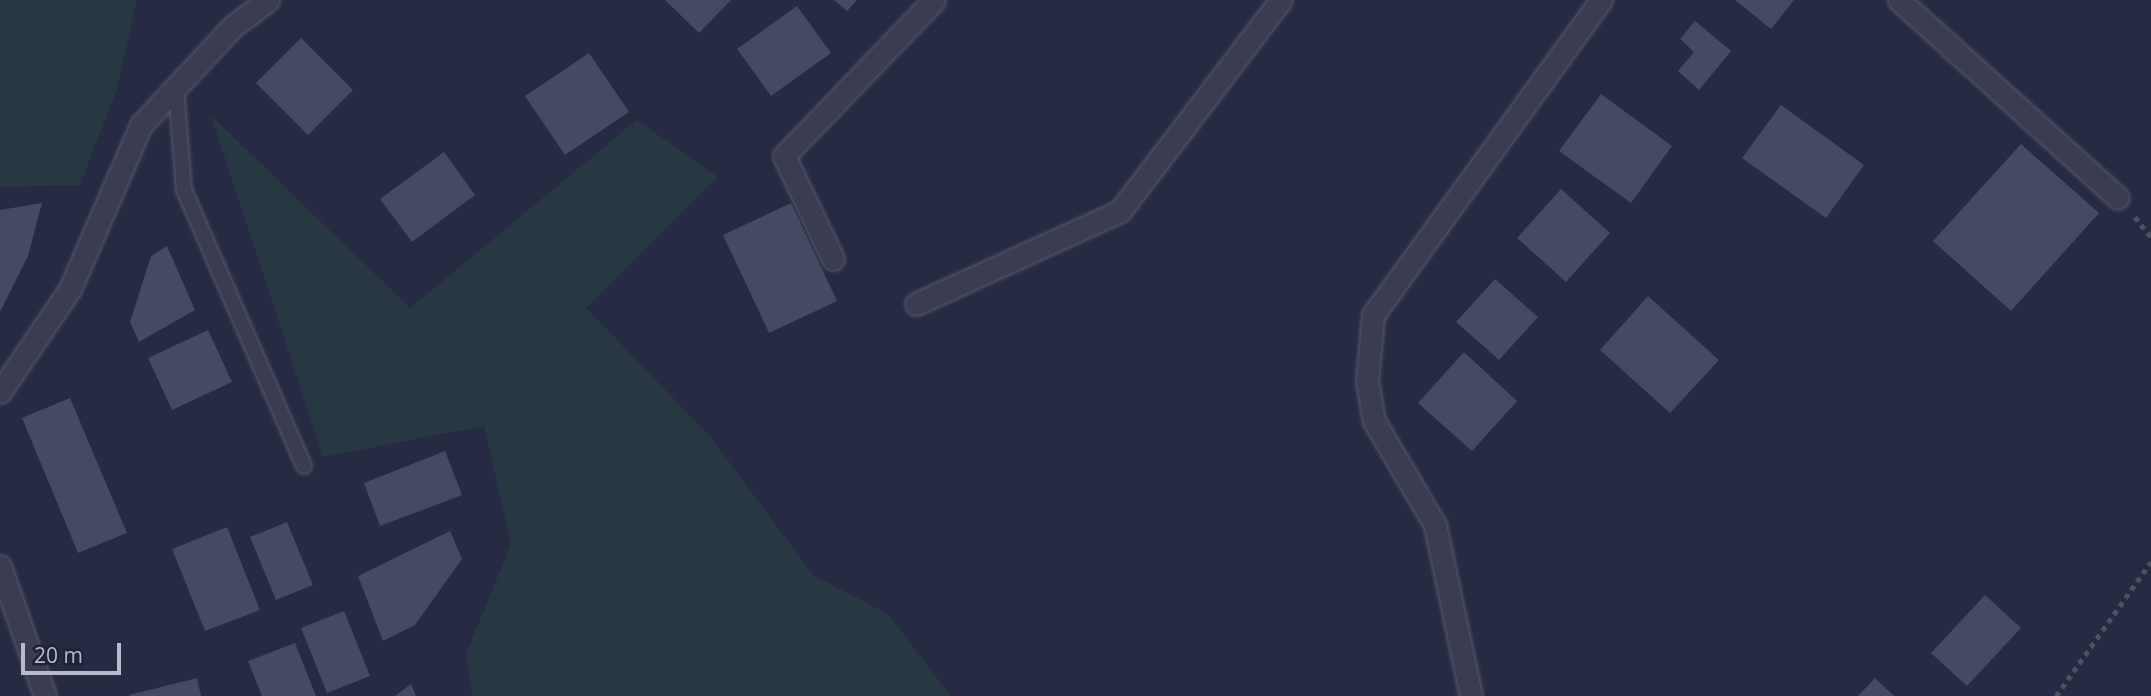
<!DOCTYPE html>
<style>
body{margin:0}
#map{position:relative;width:2151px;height:696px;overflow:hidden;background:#262a42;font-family:"Open Sans",sans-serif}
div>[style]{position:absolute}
.green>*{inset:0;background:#283843}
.building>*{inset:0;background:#454964}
.path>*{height:4.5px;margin-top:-2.25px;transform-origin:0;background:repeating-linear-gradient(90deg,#465560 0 5px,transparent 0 10px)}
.roads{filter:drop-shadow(0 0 2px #56586c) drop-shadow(0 0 2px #56586c)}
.service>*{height:14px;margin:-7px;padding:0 7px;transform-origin:7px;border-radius:7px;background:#3a3d52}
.minor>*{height:21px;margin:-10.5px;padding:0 10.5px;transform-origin:10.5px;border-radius:10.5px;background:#3a3d52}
span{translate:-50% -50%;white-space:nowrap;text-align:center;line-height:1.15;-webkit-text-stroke:6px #1f2237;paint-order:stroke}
.scale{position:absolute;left:21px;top:643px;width:100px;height:32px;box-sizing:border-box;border:4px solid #b8b9cc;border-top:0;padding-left:9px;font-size:21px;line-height:24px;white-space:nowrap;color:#b8b9cc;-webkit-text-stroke:5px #1f2237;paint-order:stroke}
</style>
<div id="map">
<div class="green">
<div style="clip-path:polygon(0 0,137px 0,117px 89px,80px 185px,0 187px)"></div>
<div style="clip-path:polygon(211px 115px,410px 308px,637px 120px,718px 177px,586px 308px,710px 436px,813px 575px,888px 614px,951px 696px,472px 696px,466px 654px,511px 544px,484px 426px,323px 457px)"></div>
</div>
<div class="building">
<div style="clip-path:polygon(665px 0,731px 0,699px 33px)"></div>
<div style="clip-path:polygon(834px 0,857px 0,847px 11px)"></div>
<div style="clip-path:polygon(1735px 0,1794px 0,1771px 29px)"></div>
<div style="clip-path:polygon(797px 6px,831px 53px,771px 96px,737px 49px)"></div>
<div style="clip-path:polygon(1695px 21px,1731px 51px,1699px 90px,1678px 71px,1694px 52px,1680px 39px)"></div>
<div style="clip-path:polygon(301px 38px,353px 90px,308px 135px,256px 83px)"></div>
<div style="clip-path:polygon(589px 53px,629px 112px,565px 155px,525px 96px)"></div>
<div style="clip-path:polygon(1601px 94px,1672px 146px,1631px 203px,1559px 151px)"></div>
<div style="clip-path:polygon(1781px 105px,1864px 165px,1826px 218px,1742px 158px)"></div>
<div style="clip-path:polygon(2021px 144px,2099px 213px,2011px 311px,1933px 241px)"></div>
<div style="clip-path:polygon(444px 152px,475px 195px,412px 242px,380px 199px)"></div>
<div style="clip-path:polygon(1561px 189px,1610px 233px,1566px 282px,1517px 238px)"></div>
<div style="clip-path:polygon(42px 203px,28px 256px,0 312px,0 210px)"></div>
<div style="clip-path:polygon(791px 203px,837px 301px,769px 333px,723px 235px)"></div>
<div style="clip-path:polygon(167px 246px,195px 310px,139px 342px,130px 322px,151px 256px)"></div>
<div style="clip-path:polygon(1495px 279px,1538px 317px,1499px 360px,1456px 322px)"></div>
<div style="clip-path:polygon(1648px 296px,1719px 360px,1670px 413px,1600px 350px)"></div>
<div style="clip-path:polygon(208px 330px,232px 382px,172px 410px,148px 358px)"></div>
<div style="clip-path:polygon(1464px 352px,1517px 401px,1472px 451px,1418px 403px)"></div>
<div style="clip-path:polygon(70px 398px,127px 533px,78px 553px,22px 418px)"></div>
<div style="clip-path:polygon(445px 451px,462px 495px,380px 526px,364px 483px)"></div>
<div style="clip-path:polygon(287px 522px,313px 585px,276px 600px,250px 537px)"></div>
<div style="clip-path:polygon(227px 527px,260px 610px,205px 631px,172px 549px)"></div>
<div style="clip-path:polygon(450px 531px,462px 559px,415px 625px,383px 641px,358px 576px)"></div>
<div style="clip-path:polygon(1985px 595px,2021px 628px,1967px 686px,1931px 653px)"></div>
<div style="clip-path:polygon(344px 611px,370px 676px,327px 693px,301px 628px)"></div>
<div style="clip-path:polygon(295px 643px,316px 696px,262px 696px,248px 661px)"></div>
<div style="clip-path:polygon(197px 678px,201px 696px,130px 696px,129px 695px)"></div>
<div style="clip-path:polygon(1875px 678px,1894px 696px,1858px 696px)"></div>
<div style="clip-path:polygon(411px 684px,416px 696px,395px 696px)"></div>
</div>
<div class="path">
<div style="left:2135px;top:217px;width:26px;rotate:51deg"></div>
<div style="left:2056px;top:696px;width:164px;rotate:-54.7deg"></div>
</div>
<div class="roads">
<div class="service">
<div style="left:176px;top:86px;width:104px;rotate:85.6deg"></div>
<div style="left:184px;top:190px;width:301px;rotate:66.5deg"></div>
</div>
<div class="minor">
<div style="left:1899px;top:0;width:295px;rotate:42.1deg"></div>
<div style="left:833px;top:259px;width:114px;rotate:-115.4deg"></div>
<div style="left:784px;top:156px;width:216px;rotate:-46.1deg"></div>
<div style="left:916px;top:304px;width:224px;rotate:-24.5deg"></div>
<div style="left:1120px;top:211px;width:265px;rotate:-52.7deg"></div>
<div style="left:0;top:392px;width:125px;rotate:-55.8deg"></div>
<div style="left:70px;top:289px;width:179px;rotate:-66.6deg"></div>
<div style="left:141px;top:125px;width:134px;rotate:-47.1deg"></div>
<div style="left:232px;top:27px;width:45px;rotate:-36.9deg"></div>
<div style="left:0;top:566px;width:138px;rotate:70.9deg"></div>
<div style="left:1471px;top:696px;width:175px;rotate:-101.9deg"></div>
<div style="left:1435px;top:525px;width:121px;rotate:-120.4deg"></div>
<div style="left:1374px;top:421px;width:40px;rotate:-100deg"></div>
<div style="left:1367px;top:382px;width:67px;rotate:-84.9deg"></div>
<div style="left:1373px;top:315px;width:389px;rotate:-54.1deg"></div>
</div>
</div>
<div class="scale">20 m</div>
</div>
